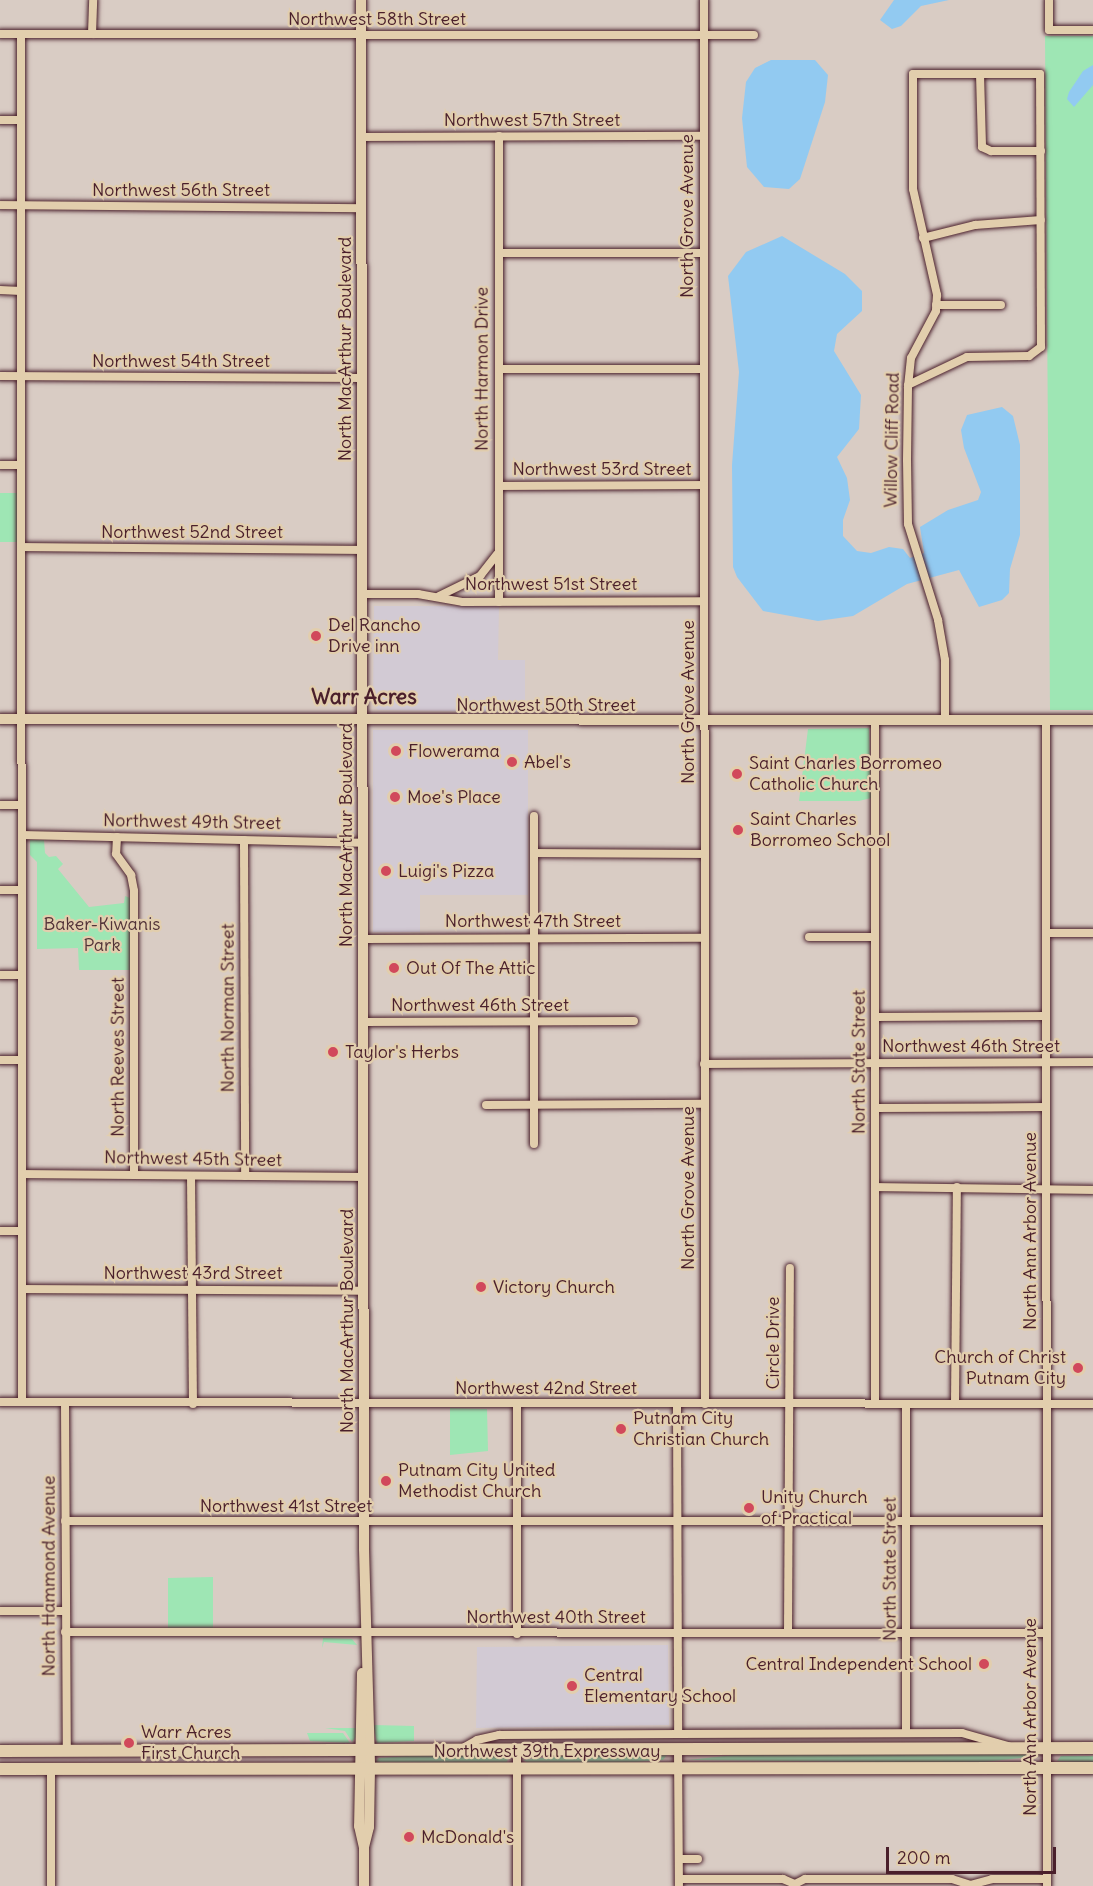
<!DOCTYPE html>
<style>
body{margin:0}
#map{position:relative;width:1093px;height:1886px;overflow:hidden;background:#d9ccc4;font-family:Delius,sans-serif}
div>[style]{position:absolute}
.built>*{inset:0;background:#d2cad4}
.green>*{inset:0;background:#9ee6b4}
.water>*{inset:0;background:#92caf1}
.roads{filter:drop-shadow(0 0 2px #4a1f2b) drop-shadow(0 0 2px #4a1f2b)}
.minor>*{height:8px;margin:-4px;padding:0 4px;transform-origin:4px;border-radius:4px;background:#e2cead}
.major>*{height:10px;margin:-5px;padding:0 5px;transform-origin:5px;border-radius:5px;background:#e2cead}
.highway>*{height:12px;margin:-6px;padding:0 6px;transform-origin:6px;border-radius:6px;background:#e2cead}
.dots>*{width:16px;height:16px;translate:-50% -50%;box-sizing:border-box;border:3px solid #e2cead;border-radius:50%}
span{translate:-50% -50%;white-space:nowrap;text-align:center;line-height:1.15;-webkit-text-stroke:4.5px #e2cead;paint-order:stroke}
.street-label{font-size:18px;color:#4a1f2b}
.poi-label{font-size:18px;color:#4a1f2b}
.left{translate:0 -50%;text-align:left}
.right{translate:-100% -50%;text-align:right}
.park-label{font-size:18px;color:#523339}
.quarter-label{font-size:21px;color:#4a1f2b;font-weight:700}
.scale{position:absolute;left:886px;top:1847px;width:170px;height:27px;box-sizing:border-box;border:3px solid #4a1f2b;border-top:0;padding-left:8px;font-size:18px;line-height:21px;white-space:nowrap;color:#4a1f2b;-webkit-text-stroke:4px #e2cead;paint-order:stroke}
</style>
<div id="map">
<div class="built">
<div style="clip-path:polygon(374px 606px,499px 606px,498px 660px,525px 660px,525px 712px,378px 710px,373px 704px)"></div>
<div style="clip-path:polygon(528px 730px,528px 895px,420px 895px,420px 932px,373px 932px,373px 730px)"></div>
<div style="clip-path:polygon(668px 1645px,669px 1725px,476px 1728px,477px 1647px)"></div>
</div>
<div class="green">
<div style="clip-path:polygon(1045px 36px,1093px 36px,1093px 710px,1050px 710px)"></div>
<div style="clip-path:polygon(0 493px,17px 493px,17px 542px,0 542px)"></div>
<div style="clip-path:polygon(869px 728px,871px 798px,859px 801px,799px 801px,808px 729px)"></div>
<div style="clip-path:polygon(30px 840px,44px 840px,45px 853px,49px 857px,56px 856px,63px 864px,58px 869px,89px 907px,124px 903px,125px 896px,130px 898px,131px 970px,79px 970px,78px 948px,37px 949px,37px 862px,30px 855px)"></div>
<div style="clip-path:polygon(450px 1408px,487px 1409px,488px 1451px,450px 1455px)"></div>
<div style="clip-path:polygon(213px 1577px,213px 1628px,168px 1629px,168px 1578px)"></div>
<div style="clip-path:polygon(323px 1638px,352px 1639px,357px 1645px,324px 1642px,322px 1648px)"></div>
<div style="clip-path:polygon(373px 1725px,414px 1726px,414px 1741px,377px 1743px)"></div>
<div style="clip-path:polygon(325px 1728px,356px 1728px,356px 1737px,352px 1742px,345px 1731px)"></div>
<div style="clip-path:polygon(307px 1733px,343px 1733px,350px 1743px,310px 1741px)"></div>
<div style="clip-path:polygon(1031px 1753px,1037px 1756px,976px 1763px,688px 1760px,743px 1754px)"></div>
<div style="clip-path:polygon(436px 1754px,506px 1754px,509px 1757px,506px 1764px,375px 1762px,379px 1758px)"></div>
<div style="clip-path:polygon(578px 1754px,667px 1755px,663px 1760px,609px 1764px,530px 1764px,523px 1760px)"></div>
<div style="clip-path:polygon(1061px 1756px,1093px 1756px,1093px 1763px,1057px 1761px)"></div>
</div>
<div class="water">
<div style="clip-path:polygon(894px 0,949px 0,921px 6px,901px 26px,892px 29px,880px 20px)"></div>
<div style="clip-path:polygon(771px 60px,815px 60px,828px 75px,825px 102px,800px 179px,789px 189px,764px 187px,747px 167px,742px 118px,746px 82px,755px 68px)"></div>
<div style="clip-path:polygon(1093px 65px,1093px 85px,1074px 107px,1067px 99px,1069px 92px,1083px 71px)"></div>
<div style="clip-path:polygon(782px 236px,845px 274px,862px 291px,862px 311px,837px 334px,834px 351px,861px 395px,859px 429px,837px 457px,847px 478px,850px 500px,843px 520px,843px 536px,857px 551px,871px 553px,889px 547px,903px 549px,910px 558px,924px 553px,920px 527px,948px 510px,978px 500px,981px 492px,964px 448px,961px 430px,967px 415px,1002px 407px,1013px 416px,1020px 445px,1020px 535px,1010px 569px,1009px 593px,1002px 600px,979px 607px,959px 570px,907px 584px,853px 616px,818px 621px,763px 611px,737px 577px,733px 567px,732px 465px,739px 372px,728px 276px,746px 252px)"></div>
</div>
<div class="roads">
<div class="minor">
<div style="left:704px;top:0;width:1404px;rotate:89.96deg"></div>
<div style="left:1049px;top:0;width:30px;rotate:90deg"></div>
<div style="left:1049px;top:30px;width:44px"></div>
<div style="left:0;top:34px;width:754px;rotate:0.08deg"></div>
<div style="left:21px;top:34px;width:1368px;rotate:89.96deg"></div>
<div style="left:92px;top:34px;width:34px;rotate:-88deg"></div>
<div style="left:980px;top:74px;width:73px;rotate:88.4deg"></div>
<div style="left:982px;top:147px;width:10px;rotate:24deg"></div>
<div style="left:991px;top:151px;width:50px"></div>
<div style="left:0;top:120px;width:21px"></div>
<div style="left:499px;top:136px;width:466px;rotate:90deg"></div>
<div style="left:361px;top:137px;width:343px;rotate:-0.2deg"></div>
<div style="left:0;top:205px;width:361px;rotate:0.5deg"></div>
<div style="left:923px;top:238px;width:54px;rotate:-14deg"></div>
<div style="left:975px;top:225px;width:66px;rotate:-4.3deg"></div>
<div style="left:499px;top:253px;width:205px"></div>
<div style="left:0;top:290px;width:21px;rotate:3deg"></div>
<div style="left:936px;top:305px;width:65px"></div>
<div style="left:499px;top:369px;width:205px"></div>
<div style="left:0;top:376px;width:362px;rotate:0.3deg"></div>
<div style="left:908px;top:385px;width:65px;rotate:-25.4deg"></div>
<div style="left:967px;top:357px;width:62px;rotate:-0.9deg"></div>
<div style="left:1029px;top:356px;width:15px;rotate:-37deg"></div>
<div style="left:1041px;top:347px;width:273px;rotate:-90.2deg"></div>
<div style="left:1040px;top:74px;width:127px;rotate:180deg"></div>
<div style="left:913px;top:74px;width:115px;rotate:90deg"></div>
<div style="left:913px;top:189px;width:109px;rotate:77.2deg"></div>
<div style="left:937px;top:295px;width:16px;rotate:94deg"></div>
<div style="left:936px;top:311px;width:53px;rotate:118deg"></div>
<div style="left:911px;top:358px;width:30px;rotate:96deg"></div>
<div style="left:908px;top:388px;width:72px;rotate:90.8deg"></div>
<div style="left:907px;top:460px;width:64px;rotate:89.1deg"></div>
<div style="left:908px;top:524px;width:101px;rotate:72.6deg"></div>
<div style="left:938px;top:620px;width:41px;rotate:80.1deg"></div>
<div style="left:945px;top:660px;width:61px;rotate:90deg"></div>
<div style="left:0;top:465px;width:21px"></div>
<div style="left:499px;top:486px;width:205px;rotate:-0.3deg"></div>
<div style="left:21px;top:547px;width:341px;rotate:0.5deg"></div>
<div style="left:362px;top:594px;width:56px"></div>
<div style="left:418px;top:594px;width:46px;rotate:10.1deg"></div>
<div style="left:463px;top:602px;width:241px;rotate:-0.2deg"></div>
<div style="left:439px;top:596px;width:46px;rotate:-26deg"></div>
<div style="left:480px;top:576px;width:28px;rotate:-52deg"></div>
<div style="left:1046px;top:720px;width:1166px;rotate:89.95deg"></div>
<div style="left:0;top:805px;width:22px"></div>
<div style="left:534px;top:816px;width:328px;rotate:90deg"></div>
<div style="left:22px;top:835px;width:340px;rotate:1.3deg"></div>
<div style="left:117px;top:837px;width:17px;rotate:93deg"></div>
<div style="left:116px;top:854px;width:26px;rotate:54deg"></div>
<div style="left:131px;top:875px;width:16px;rotate:79deg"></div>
<div style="left:134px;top:891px;width:284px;rotate:90deg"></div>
<div style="left:244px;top:840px;width:336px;rotate:89.8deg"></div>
<div style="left:534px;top:853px;width:170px;rotate:0.3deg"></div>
<div style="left:0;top:890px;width:21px"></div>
<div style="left:1046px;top:933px;width:47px"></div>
<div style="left:809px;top:937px;width:66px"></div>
<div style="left:363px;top:939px;width:341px;rotate:-0.2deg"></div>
<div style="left:0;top:975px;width:21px"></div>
<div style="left:875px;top:1017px;width:171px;rotate:-0.3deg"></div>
<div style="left:363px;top:1022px;width:271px;rotate:-0.2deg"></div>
<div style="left:0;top:1060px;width:22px"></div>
<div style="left:704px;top:1064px;width:389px;rotate:-0.3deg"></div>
<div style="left:486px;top:1105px;width:218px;rotate:-0.3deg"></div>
<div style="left:875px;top:1108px;width:171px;rotate:-0.3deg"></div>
<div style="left:22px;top:1174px;width:341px;rotate:0.5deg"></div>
<div style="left:191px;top:1176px;width:228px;rotate:89.5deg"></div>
<div style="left:875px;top:1187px;width:218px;rotate:0.8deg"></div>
<div style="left:0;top:1231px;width:22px"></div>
<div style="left:22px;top:1289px;width:341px;rotate:0.3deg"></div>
<div style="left:0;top:1402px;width:1093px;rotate:0.1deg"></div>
<div style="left:65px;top:1403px;width:347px;rotate:89.7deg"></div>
<div style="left:677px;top:1404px;width:330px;rotate:89.8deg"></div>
<div style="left:875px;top:1404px;width:684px;rotate:-90deg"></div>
<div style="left:906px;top:1404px;width:329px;rotate:90deg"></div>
<div style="left:955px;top:1404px;width:217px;rotate:-89.5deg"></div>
<div style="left:65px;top:1521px;width:981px"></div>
<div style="left:0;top:1611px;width:65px"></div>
<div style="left:65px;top:1632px;width:982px;rotate:0.06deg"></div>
<div style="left:788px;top:1633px;width:365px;rotate:-89.7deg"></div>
<div style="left:517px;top:1634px;width:229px;rotate:-90deg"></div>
<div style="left:461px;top:1749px;width:18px;rotate:-29deg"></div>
<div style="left:477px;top:1740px;width:23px;rotate:-13deg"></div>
<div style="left:499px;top:1735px;width:179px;rotate:-0.3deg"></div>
<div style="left:678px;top:1734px;width:284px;rotate:-0.2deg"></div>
<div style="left:962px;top:1733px;width:48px;rotate:15.8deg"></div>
<div style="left:517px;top:1749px;width:137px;rotate:90deg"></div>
<div style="left:678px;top:1750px;width:136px;rotate:89.6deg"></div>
<div style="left:679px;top:1859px;width:19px"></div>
<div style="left:679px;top:1879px;width:104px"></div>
<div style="left:783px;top:1879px;width:13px;rotate:23deg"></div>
<div style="left:795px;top:1884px;width:11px;rotate:-27deg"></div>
<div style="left:805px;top:1879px;width:147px"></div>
<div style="left:952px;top:1879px;width:19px;rotate:18deg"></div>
<div style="left:970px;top:1885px;width:23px;rotate:-15deg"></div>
<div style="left:992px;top:1879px;width:55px"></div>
<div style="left:51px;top:1886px;width:117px;rotate:-90deg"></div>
</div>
<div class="major">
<div style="left:361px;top:0;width:1549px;rotate:89.89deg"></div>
<div style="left:364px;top:1549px;width:220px;rotate:88.4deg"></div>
<div style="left:370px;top:1769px;width:58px;rotate:91deg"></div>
<div style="left:369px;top:1827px;width:21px;rotate:104deg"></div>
<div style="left:0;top:719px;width:1093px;rotate:0.05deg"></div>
<div style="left:362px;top:1673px;width:153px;rotate:91.1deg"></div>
<div style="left:359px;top:1826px;width:22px;rotate:77deg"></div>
<div style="left:364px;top:1847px;width:39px;rotate:90deg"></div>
</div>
<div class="highway">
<div style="left:0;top:1751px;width:1093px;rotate:-0.16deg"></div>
<div style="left:0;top:1769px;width:1093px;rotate:-0.05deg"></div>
</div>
</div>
<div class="dots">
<div style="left:316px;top:636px;background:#d1495b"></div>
<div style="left:396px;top:751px;background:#d1495b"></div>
<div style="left:512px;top:762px;background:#d1495b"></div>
<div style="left:737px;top:774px;background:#d1495b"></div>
<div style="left:395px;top:797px;background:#d1495b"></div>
<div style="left:738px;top:830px;background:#d1495b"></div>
<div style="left:386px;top:871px;background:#d1495b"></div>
<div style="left:394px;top:968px;background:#d1495b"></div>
<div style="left:333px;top:1052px;background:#d1495b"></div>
<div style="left:481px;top:1287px;background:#d1495b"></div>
<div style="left:1078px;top:1368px;background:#d1495b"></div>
<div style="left:621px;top:1429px;background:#d1495b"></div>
<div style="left:386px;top:1481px;background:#d1495b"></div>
<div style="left:749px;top:1508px;background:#d1495b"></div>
<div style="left:984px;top:1664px;background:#d1495b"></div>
<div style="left:572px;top:1686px;background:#d1495b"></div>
<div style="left:129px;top:1743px;background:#d1495b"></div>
<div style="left:409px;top:1837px;background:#d1495b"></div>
</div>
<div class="street-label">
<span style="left:377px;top:19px">Northwest 58th Street</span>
<span style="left:532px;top:120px">Northwest 57th Street</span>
<span style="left:181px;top:190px">Northwest 56th Street</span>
<span style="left:687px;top:216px;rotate:-90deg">North Grove Avenue</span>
<span style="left:345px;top:349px;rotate:-90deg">North MacArthur Boulevard</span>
<span style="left:181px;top:361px">Northwest 54th Street</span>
<span style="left:482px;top:369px;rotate:-90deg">North Harmon Drive</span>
<span style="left:892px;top:440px;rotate:-89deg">Willow Cliff Road</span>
<span style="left:602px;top:469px">Northwest 53rd Street</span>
<span style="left:192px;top:532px">Northwest 52nd Street</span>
<span style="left:551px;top:584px">Northwest 51st Street</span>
<span style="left:688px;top:702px;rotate:-90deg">North Grove Avenue</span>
<span style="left:546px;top:705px">Northwest 50th Street</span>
<span style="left:192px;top:822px;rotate:1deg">Northwest 49th Street</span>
<span style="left:346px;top:835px;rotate:-90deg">North MacArthur Boulevard</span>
<span style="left:533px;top:921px">Northwest 47th Street</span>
<span style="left:480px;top:1005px">Northwest 46th Street</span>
<span style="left:228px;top:1008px;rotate:-90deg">North Norman Street</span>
<span style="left:971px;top:1046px">Northwest 46th Street</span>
<span style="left:118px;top:1057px;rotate:-90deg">North Reeves Street</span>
<span style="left:859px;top:1062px;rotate:-90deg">North State Street</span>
<span style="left:193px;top:1159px;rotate:1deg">Northwest 45th Street</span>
<span style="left:688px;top:1188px;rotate:-90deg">North Grove Avenue</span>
<span style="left:1030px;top:1231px;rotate:-90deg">North Ann Arbor Avenue</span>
<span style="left:193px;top:1273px">Northwest 43rd Street</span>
<span style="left:347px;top:1321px;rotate:-90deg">North MacArthur Boulevard</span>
<span style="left:773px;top:1343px;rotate:-90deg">Circle Drive</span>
<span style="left:546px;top:1388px">Northwest 42nd Street</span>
<span style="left:286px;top:1506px">Northwest 41st Street</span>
<span style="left:890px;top:1569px;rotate:-90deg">North State Street</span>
<span style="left:49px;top:1576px;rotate:-90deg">North Hammond Avenue</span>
<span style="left:556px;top:1617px">Northwest 40th Street</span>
<span style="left:1030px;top:1717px;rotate:-90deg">North Ann Arbor Avenue</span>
<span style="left:547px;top:1751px">Northwest 39th Expressway</span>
</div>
<div class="poi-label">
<span class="left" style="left:328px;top:636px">Del Rancho<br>Drive inn</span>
<span class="left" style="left:408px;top:751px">Flowerama</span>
<span class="left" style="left:524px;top:762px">Abel's</span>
<span class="left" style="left:749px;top:774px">Saint Charles Borromeo<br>Catholic Church</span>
<span class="left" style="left:407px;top:797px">Moe's Place</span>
<span class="left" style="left:750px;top:830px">Saint Charles<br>Borromeo School</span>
<span class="left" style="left:398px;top:871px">Luigi's Pizza</span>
<span class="left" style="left:406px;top:968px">Out Of The Attic</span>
<span class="left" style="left:345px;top:1052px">Taylor's Herbs</span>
<span class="left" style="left:493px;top:1287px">Victory Church</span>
<span class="right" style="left:1066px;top:1368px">Church of Christ<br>Putnam City</span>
<span class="left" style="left:633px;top:1429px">Putnam City<br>Christian Church</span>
<span class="left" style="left:398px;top:1481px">Putnam City United<br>Methodist Church</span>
<span class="left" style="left:761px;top:1508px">Unity Church<br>of Practical</span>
<span class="right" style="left:972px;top:1664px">Central Independent School</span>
<span class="left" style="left:584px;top:1686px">Central<br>Elementary School</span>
<span class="left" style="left:141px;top:1743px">Warr Acres<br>First Church</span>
<span class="left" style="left:421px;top:1837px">McDonald's</span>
</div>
<div class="park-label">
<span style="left:102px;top:935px">Baker-Kiwanis<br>Park</span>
</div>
<div class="quarter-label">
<span style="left:364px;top:697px">Warr Acres</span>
</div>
<div class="scale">200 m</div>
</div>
